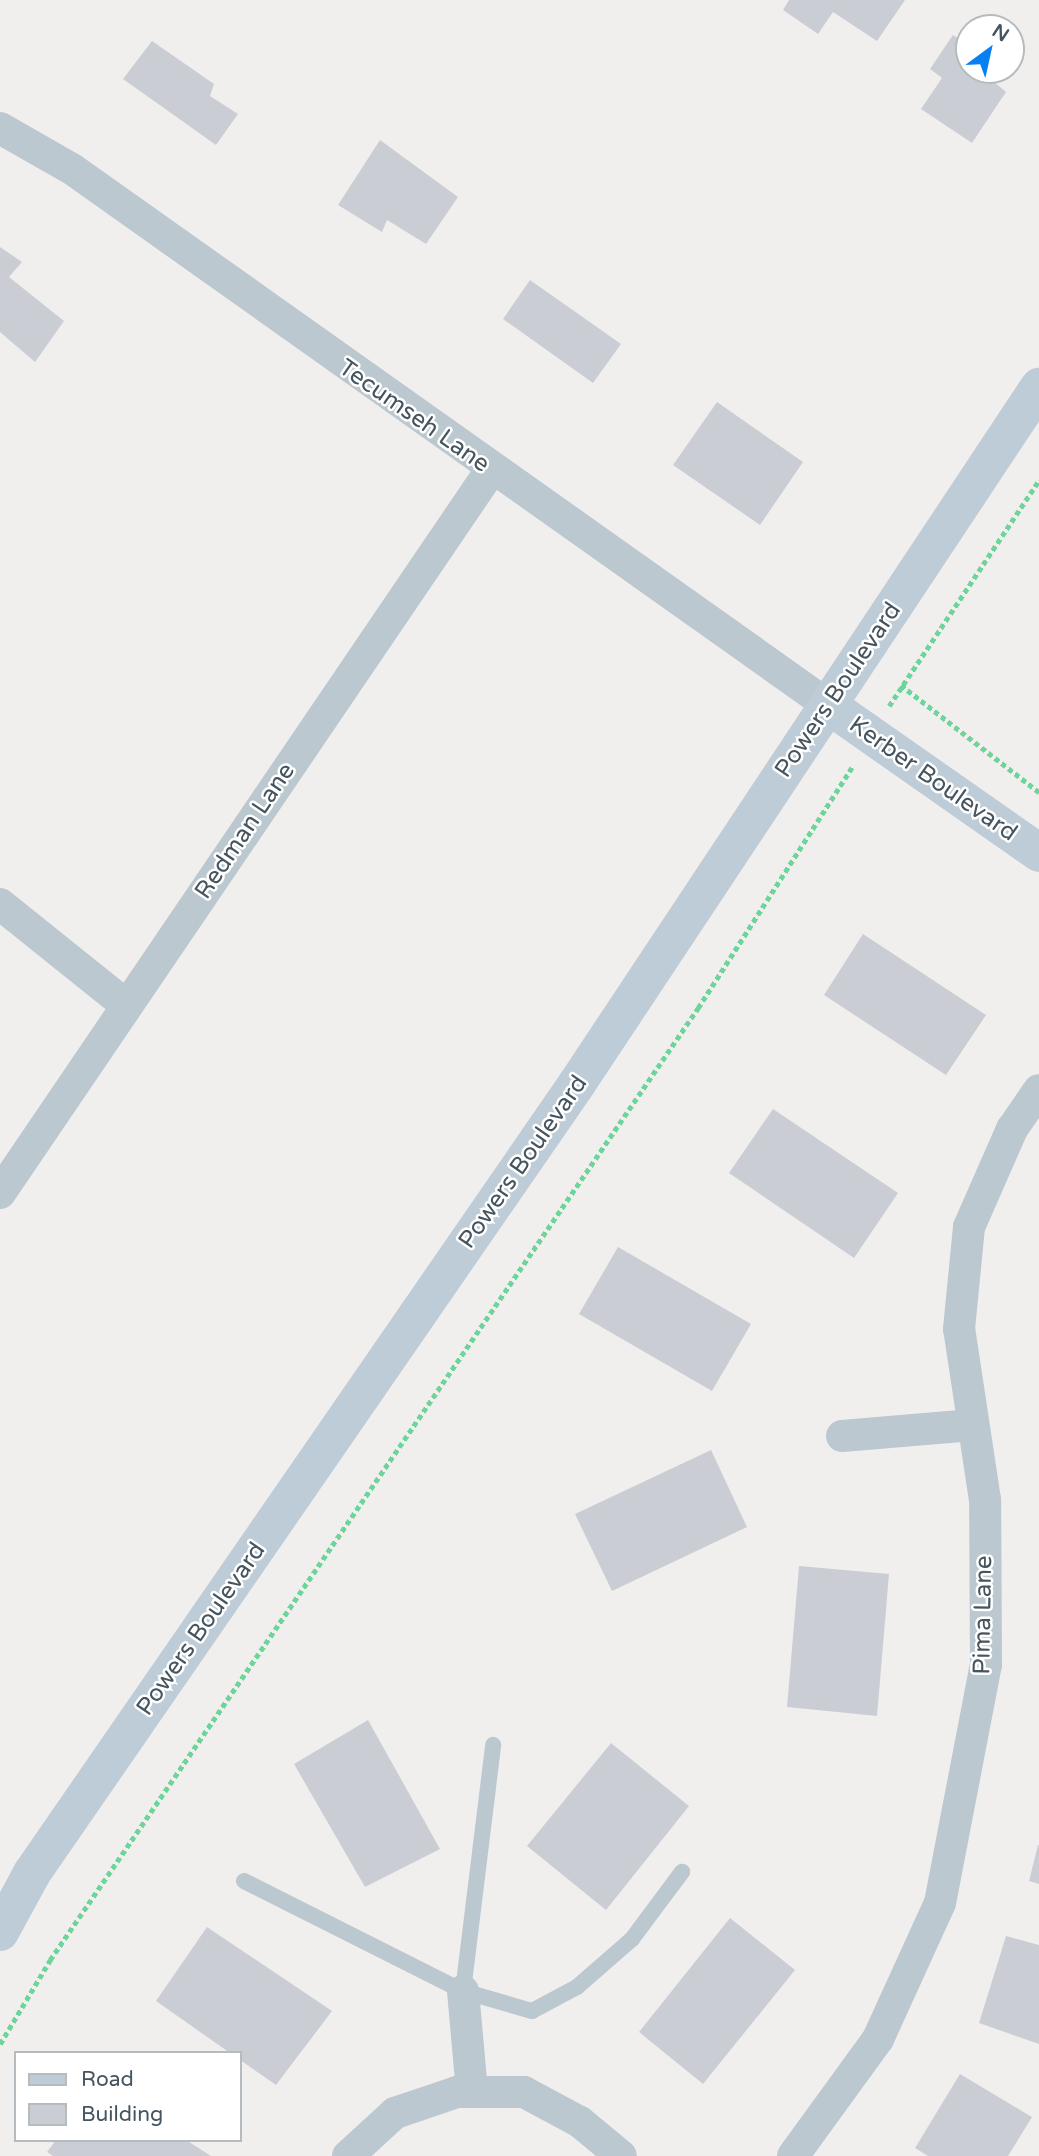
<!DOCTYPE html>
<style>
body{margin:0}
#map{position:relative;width:1039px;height:2156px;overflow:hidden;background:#f1eeee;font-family:"Varela Round",sans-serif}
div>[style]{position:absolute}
.building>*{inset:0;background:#caced4}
.path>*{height:4.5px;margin-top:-2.25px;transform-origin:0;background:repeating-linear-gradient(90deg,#6dd49a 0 5px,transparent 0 8.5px)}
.lane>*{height:16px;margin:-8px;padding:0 8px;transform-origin:8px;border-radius:8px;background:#bbc8cf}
.street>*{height:32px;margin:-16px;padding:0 16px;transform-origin:16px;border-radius:16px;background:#bbc8cf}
.secondary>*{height:38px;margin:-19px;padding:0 19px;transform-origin:19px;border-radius:19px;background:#bdccd7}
span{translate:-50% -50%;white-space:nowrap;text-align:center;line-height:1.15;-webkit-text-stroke:5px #fff;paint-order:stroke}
.street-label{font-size:24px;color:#45545e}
.legend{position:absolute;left:14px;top:2051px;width:228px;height:91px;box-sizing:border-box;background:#fff;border:2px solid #b5bbbf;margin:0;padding:9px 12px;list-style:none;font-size:21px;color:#45545e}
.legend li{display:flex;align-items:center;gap:14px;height:35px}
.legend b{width:35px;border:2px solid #b5bbbf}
.north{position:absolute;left:955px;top:14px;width:70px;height:70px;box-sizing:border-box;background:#fff;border:2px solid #b5bbbf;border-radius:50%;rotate:33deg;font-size:19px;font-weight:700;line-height:28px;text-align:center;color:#45545e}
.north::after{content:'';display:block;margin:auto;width:24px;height:32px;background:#0880f2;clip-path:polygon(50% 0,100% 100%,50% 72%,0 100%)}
</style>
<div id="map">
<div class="building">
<div style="clip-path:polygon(789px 0,905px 0,877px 41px,833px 12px,818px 34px,783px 10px)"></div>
<div style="clip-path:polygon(953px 35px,969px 46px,969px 70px,980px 70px,1006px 92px,972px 143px,921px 109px,942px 78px,930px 69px)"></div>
<div style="clip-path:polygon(152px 41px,214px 84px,210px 96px,238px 114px,216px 145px,123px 79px)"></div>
<div style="clip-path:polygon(380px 140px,458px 197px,426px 244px,387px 220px,382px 232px,338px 205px)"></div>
<div style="clip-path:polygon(0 247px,22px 262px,9px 277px,64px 321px,35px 362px,0 332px)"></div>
<div style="clip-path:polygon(530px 280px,621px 344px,593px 383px,503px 319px)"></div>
<div style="clip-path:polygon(717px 402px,803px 462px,760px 525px,673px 465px)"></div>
<div style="clip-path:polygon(863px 934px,986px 1015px,946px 1075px,824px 995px)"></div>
<div style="clip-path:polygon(773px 1109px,898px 1193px,854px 1258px,729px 1173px)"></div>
<div style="clip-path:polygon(618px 1247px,751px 1324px,712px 1391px,579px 1314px)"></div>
<div style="clip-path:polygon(711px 1450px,747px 1527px,612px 1591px,575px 1514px)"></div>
<div style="clip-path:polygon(799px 1566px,889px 1574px,877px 1716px,787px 1707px)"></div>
<div style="clip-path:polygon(368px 1720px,440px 1849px,365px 1887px,294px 1764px)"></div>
<div style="clip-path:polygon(611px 1743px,689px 1806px,606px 1910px,527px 1846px)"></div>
<div style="clip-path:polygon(1038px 1845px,1039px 1845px,1039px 1884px,1029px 1881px)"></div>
<div style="clip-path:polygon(730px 1918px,795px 1970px,703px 2084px,639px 2032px)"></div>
<div style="clip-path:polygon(207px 1927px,332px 2011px,276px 2085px,240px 2060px,240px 2053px,230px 2053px,156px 2001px)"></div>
<div style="clip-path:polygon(1006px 1936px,1039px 1945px,1039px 2044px,979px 2023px)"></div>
<div style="clip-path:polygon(960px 2074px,1032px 2117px,1008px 2156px,928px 2156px,915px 2148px)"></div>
<div style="clip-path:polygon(56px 2140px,186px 2140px,211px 2156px,53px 2156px,47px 2152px)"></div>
</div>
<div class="path">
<div style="left:901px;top:685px;width:175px;rotate:37.8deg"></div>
<div style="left:889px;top:706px;width:271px;rotate:-56.4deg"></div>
<div style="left:0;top:2044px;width:98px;rotate:-59.2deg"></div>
<div style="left:50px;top:1960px;width:1152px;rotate:-55.76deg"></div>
<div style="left:698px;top:1008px;width:286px;rotate:-57.4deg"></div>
</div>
<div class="lane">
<div style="left:244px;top:1881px;width:245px;rotate:26.7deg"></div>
<div style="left:463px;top:1991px;width:72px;rotate:16.2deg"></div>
<div style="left:532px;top:2011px;width:51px;rotate:-28.1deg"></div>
<div style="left:577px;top:1987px;width:73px;rotate:-41.1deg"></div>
<div style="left:632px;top:1939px;width:84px;rotate:-53.3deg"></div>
<div style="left:463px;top:1991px;width:248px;rotate:-83deg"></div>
</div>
<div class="street">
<div style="left:0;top:128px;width:83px;rotate:29.7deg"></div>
<div style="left:72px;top:169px;width:927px;rotate:35.34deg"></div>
<div style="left:0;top:904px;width:161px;rotate:38.7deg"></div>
<div style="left:0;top:1193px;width:874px;rotate:-55.82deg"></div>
<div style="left:842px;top:1436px;width:131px;rotate:-4.8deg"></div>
<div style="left:463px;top:1991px;width:101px;rotate:84.9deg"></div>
<div style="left:348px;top:2156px;width:64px;rotate:-42.5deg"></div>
<div style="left:395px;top:2113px;width:65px;rotate:-18.7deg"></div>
<div style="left:457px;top:2092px;width:67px"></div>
<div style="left:524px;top:2092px;width:64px;rotate:28.2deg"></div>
<div style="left:580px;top:2122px;width:53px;rotate:39.7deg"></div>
<div style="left:793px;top:2156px;width:145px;rotate:-54deg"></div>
<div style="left:878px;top:2039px;width:149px;rotate:-65.5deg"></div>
<div style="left:940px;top:1903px;width:242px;rotate:-79.1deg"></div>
<div style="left:986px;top:1665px;width:165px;rotate:-90.3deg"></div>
<div style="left:985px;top:1500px;width:173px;rotate:-98.6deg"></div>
<div style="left:959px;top:1329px;width:102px;rotate:-84.4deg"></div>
<div style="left:969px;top:1227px;width:107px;rotate:-66.3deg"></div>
<div style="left:1012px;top:1129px;width:47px;rotate:-55.3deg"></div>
</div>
<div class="secondary">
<div style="left:828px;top:705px;width:258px;rotate:35deg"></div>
<div style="left:0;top:1932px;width:67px;rotate:-61.5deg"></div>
<div style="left:32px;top:1873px;width:958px;rotate:-55.38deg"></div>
<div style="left:576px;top:1085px;width:838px;rotate:-56.44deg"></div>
</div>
<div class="street-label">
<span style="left:414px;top:416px;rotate:35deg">Tecumseh Lane</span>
<span style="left:838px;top:690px;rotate:-56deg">Powers Boulevard</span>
<span style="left:933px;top:779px;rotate:35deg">Kerber Boulevard</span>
<span style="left:245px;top:831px;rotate:-56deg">Redman Lane</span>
<span style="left:523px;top:1162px;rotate:-55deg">Powers Boulevard</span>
<span style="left:983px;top:1615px;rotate:-89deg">Pima Lane</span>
<span style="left:201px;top:1629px;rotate:-55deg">Powers Boulevard</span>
</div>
<ul class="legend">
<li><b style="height:9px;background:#bdccd7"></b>Road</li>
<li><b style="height:19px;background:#caced4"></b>Building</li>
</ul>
<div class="north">N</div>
</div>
